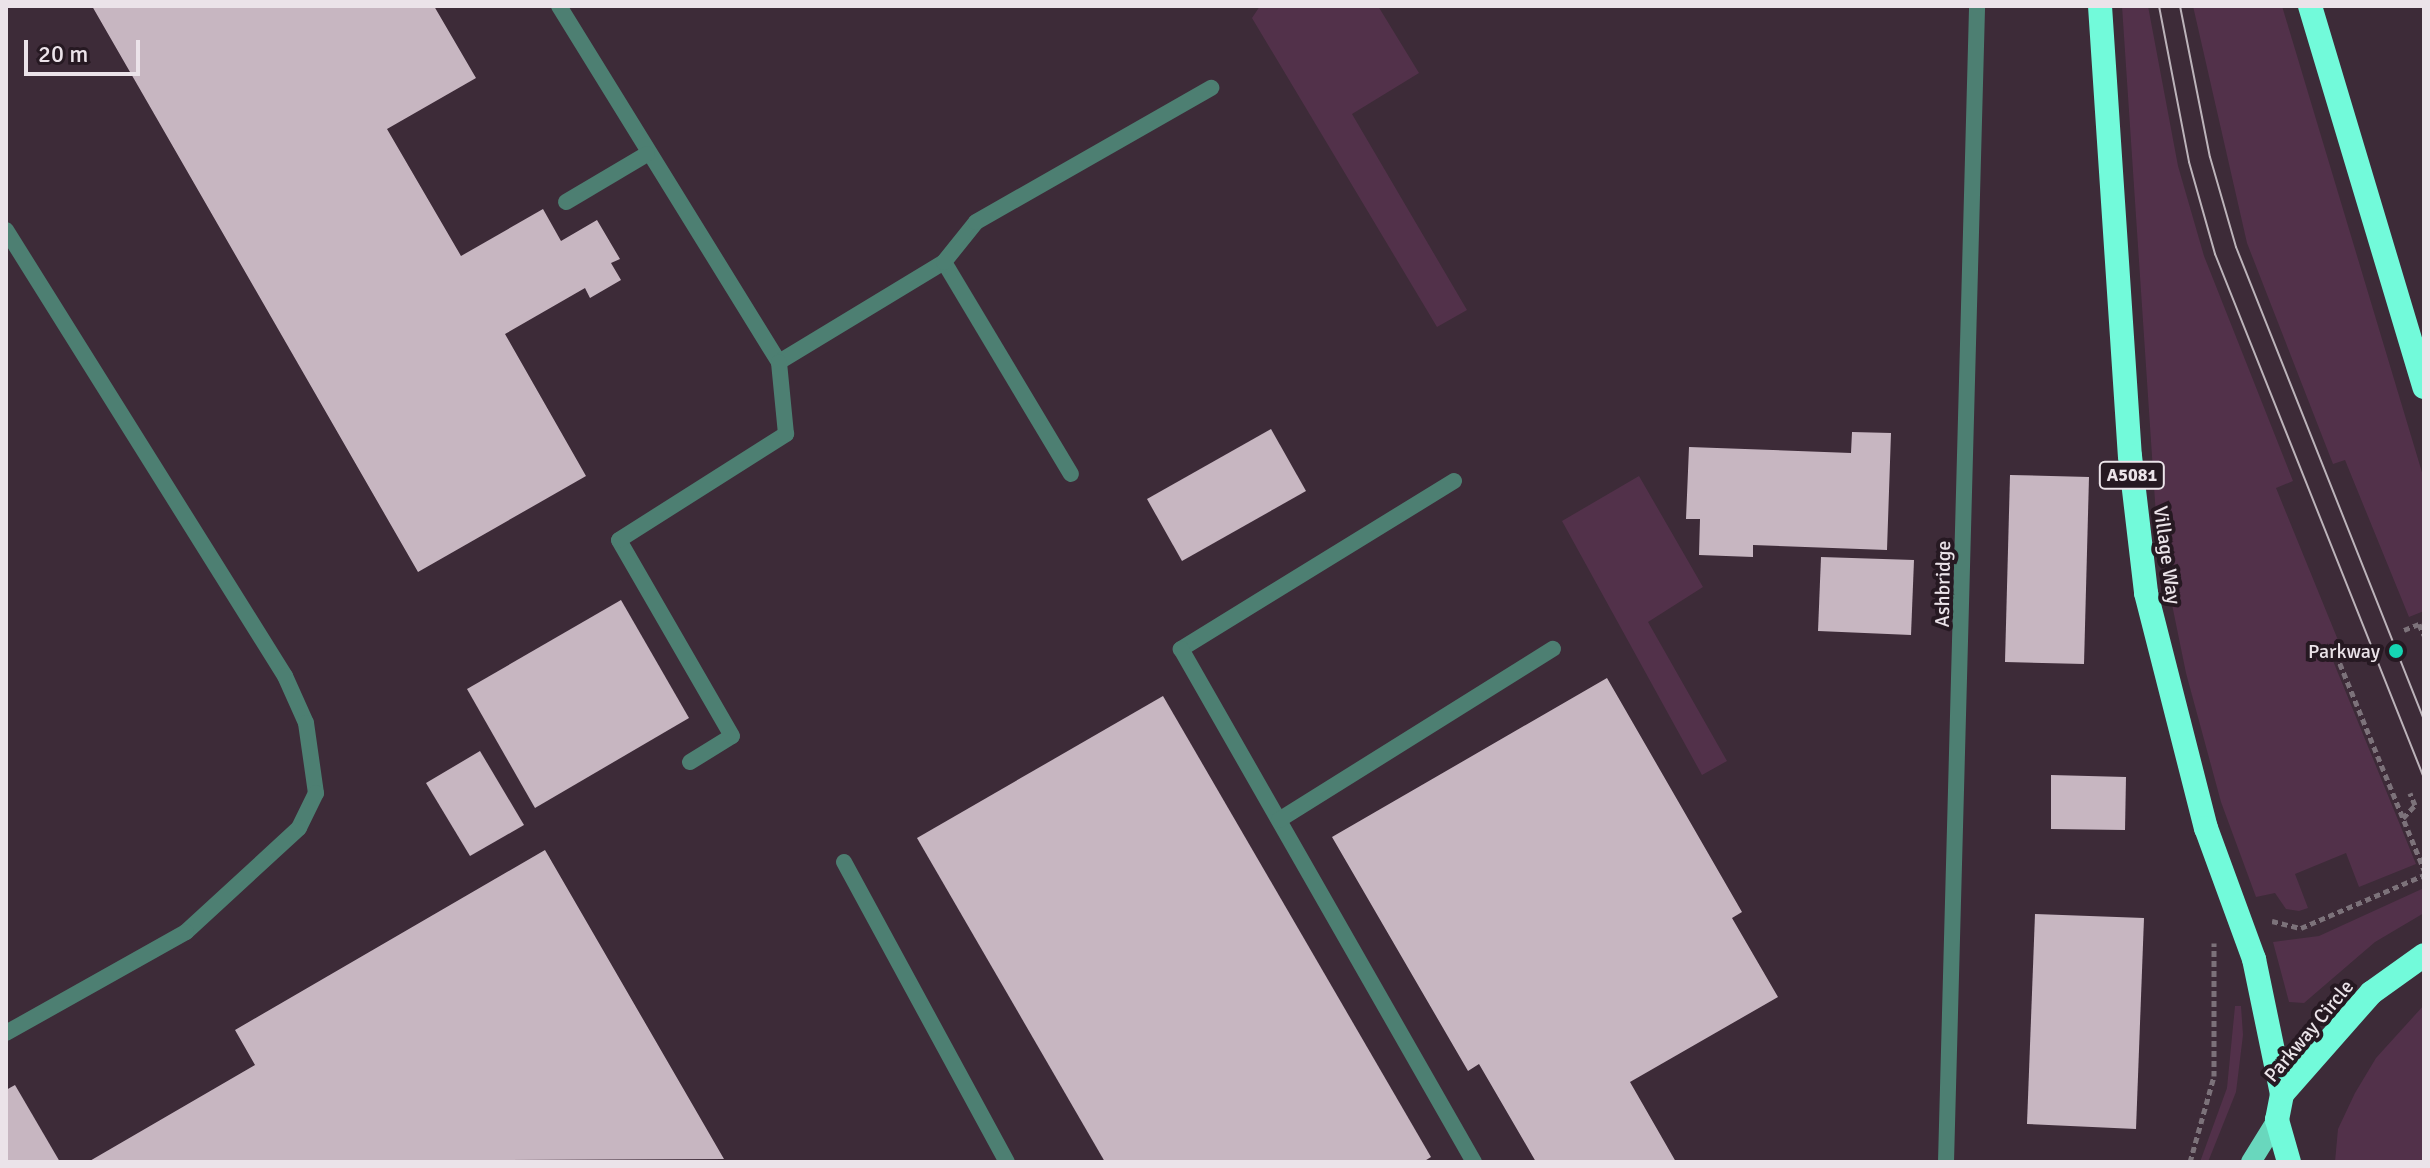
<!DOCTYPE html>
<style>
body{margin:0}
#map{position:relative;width:2430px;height:1168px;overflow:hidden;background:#2f232c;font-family:Signika,sans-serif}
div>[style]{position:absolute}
.built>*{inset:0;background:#3d2b38}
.green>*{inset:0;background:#52314a}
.building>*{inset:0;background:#c7b6c1}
.path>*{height:5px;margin-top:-2.5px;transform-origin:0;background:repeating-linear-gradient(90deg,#7c727a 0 6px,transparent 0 10px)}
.lane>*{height:16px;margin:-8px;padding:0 8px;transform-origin:8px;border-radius:8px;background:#4d7f72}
.street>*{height:16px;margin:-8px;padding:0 8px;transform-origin:8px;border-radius:8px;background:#4d7f72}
.primary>*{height:20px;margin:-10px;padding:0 10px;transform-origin:10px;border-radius:10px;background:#69d7bd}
.highway>*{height:24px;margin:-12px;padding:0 12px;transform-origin:12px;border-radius:12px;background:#72fada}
.tram>*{height:2px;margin:-1px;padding:0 1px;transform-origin:1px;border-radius:1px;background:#bcb3ba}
.dots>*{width:22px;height:22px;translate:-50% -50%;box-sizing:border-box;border:4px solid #261922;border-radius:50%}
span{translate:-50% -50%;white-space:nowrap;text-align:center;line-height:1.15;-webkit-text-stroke:8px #261922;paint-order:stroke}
.shield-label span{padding:2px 6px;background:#261922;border:2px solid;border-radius:6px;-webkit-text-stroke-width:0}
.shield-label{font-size:18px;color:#ebe3e9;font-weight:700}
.street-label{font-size:20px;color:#ebe3e9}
.poi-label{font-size:20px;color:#ebe3e9}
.right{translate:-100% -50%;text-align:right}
.frame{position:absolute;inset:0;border:8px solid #ebe3e9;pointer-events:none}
.scale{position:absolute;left:24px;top:40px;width:116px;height:36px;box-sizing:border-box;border:4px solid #ebe3e9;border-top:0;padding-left:10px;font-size:24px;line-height:28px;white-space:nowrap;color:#ebe3e9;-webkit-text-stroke:6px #261922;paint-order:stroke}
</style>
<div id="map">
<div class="built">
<div style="clip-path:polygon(6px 6px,2424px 6px,2424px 1162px,6px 1162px)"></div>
</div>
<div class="green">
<div style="clip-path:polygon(1260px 6px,1378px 6px,1419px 73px,1352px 114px,1467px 310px,1437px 327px,1252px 18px)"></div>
<div style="clip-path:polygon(2122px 6px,2148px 6px,2178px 166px,2204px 256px,2293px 481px,2276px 488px,2340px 645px,2329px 651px,2416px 864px,2359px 887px,2346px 853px,2295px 874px,2308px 908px,2299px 911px,2286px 909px,2275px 893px,2256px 897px,2221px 802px,2186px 673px,2157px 531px)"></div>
<div style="clip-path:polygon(2193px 6px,2282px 6px,2424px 479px,2424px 611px,2409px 617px,2345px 460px,2333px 464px,2247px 243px)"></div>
<div style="clip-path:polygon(1639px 476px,1703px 587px,1648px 622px,1727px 761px,1702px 775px,1562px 521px)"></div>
<div style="clip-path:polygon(2424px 888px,2424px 913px,2375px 942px,2304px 1003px,2289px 1002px,2273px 942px,2319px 936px)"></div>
<div style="clip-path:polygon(2424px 1005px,2424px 1162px,2335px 1162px,2338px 1129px,2355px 1093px,2376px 1058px)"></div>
<div style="clip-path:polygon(2235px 1006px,2241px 1006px,2243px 1035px,2236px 1092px,2208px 1162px,2200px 1162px,2227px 1088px)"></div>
</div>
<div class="building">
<div style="clip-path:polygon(92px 6px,434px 6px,476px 78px,387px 129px,461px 256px,543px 209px,561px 241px,597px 220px,620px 259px,611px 263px,621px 280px,590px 298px,585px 288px,505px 334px,586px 476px,418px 572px)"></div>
<div style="clip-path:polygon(1271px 429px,1306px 491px,1182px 561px,1147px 499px)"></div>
<div style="clip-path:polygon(1852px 432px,1891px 433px,1887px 550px,1753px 545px,1753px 557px,1699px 555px,1700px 519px,1686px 519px,1689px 447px,1851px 453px)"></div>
<div style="clip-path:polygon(2010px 475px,2089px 477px,2084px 664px,2005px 662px)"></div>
<div style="clip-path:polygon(1821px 557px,1914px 560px,1911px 635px,1818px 631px)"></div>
<div style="clip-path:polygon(621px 600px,689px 718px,535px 808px,467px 689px)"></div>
<div style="clip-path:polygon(1607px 678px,1742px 912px,1732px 918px,1778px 997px,1630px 1082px,1676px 1162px,1536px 1162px,1479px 1064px,1468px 1071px,1332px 837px)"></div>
<div style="clip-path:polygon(1163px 696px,1431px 1157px,1423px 1162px,1105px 1162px,917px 838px)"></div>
<div style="clip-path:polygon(480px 751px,524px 825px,470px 856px,426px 783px)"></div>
<div style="clip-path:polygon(2051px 775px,2126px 777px,2125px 830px,2051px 829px)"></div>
<div style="clip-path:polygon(545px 850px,724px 1159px,88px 1162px,255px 1065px,235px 1030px)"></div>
<div style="clip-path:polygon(2035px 914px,2144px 918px,2136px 1129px,2027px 1124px)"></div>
<div style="clip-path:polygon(15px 1085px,60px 1162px,6px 1162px,6px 1090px)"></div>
</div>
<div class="path">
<div style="left:2404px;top:630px;width:16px;rotate:-22deg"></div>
<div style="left:2419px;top:624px;width:12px;rotate:66deg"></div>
<div style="left:2352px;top:648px;width:17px;rotate:159deg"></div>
<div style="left:2336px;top:654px;width:233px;rotate:67.8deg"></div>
<div style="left:2403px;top:818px;width:18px;rotate:-47deg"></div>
<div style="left:2415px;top:805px;width:13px;rotate:-113deg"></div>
<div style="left:2272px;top:921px;width:30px;rotate:14deg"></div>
<div style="left:2301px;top:928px;width:134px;rotate:-23.3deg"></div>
<div style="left:2190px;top:1162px;width:89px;rotate:-74.4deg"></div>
<div style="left:2214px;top:1076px;width:133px;rotate:-90deg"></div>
</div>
<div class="lane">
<div style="left:559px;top:6px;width:418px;rotate:58.3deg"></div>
<div style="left:779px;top:362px;width:193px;rotate:-31.2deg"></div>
<div style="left:944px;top:262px;width:247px;rotate:59.1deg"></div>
<div style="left:566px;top:202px;width:94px;rotate:-30.7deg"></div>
<div style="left:6px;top:230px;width:526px;rotate:57.97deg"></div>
<div style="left:285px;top:676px;width:51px;rotate:65.9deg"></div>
<div style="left:306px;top:723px;width:71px;rotate:81.9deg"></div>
<div style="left:316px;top:793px;width:39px;rotate:116deg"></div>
<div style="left:299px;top:828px;width:154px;rotate:137.4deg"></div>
<div style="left:186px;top:932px;width:206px;rotate:150.7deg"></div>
<div style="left:944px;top:262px;width:51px;rotate:-51.3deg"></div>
<div style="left:976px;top:222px;width:271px;rotate:-29.7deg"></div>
<div style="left:1454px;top:481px;width:321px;rotate:148.4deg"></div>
<div style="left:1181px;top:649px;width:591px;rotate:60.27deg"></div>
<div style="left:690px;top:762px;width:49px;rotate:-31.8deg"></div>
<div style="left:732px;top:736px;width:226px;rotate:-120deg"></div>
<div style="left:619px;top:540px;width:198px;rotate:-32.4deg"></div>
<div style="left:786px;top:434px;width:72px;rotate:-95.6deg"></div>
<div style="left:1279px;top:820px;width:323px;rotate:-32deg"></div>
<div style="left:844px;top:862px;width:341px;rotate:61.5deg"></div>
</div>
<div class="street">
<div style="left:1946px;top:1162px;width:1156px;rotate:-88.46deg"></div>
</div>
<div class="primary">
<div style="left:2251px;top:1162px;width:49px;rotate:-58.2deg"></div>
</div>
<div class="highway">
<div style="left:2100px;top:6px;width:451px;rotate:86.2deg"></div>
<div style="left:2130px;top:456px;width:138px;rotate:83.3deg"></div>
<div style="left:2146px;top:593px;width:243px;rotate:75.7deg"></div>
<div style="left:2206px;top:828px;width:140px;rotate:69.9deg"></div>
<div style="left:2254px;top:959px;width:138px;rotate:78.3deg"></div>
<div style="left:2310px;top:6px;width:398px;rotate:73.3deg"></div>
<div style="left:2289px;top:1162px;width:44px;rotate:-105.9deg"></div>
<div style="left:2277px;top:1120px;width:26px;rotate:-79deg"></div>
<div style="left:2282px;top:1094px;width:135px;rotate:-48.6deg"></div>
<div style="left:2371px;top:993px;width:65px;rotate:-35.6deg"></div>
</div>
<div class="tram">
<div style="left:2159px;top:6px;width:159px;rotate:79.1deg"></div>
<div style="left:2189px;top:162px;width:96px;rotate:74.2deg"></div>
<div style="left:2215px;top:254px;width:564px;rotate:68.26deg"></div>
<div style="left:2180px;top:6px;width:154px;rotate:78.8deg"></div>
<div style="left:2210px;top:157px;width:94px;rotate:73.9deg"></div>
<div style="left:2236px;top:247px;width:509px;rotate:68.32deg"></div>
</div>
<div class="dots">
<div style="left:2396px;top:651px;background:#15d5b3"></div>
</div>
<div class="shield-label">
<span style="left:2132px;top:475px">A5081</span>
</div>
<div class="street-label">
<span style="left:2167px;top:555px;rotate:82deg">Village Way</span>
<span style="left:1943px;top:584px;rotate:-89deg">Ashbridge</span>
<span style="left:2309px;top:1031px;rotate:-50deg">Parkway Circle</span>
</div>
<div class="poi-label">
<span class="right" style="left:2380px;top:651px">Parkway</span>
</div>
<div class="frame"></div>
<div class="scale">20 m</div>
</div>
